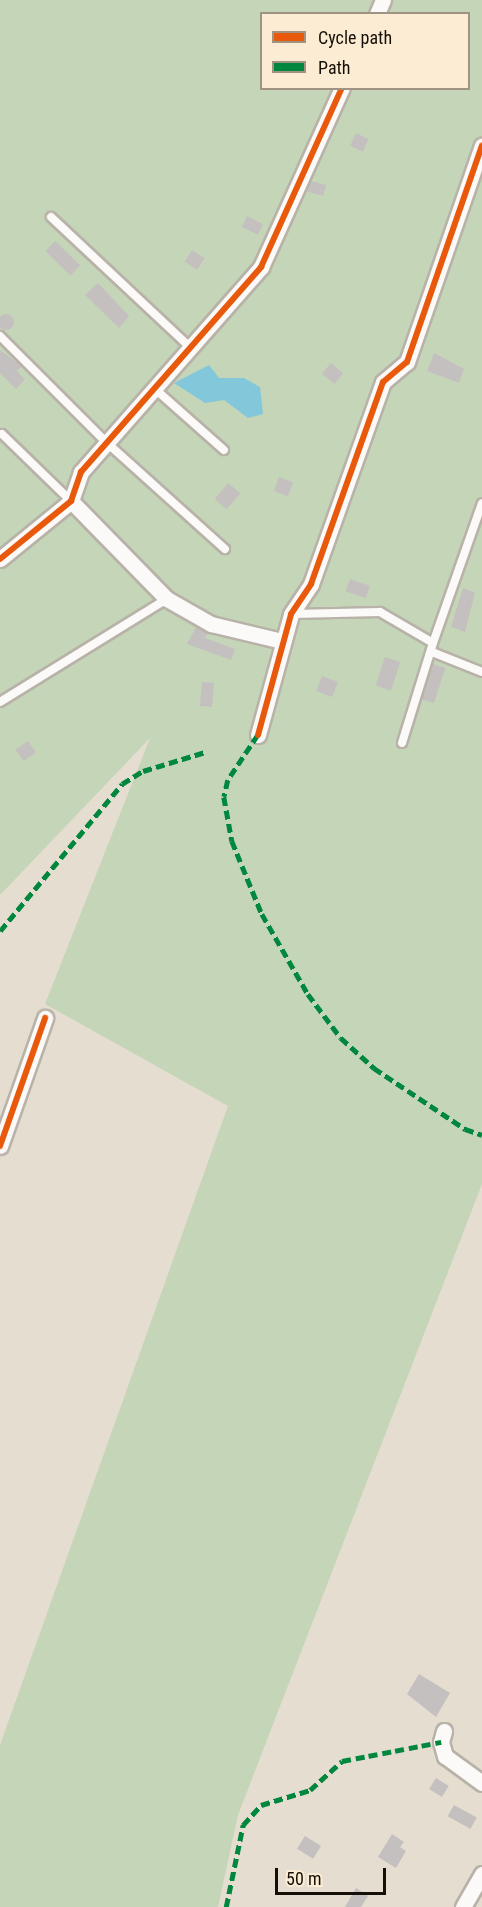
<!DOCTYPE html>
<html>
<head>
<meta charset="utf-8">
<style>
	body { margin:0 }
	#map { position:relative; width:482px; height:1907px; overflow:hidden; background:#e5ddd0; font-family:"Roboto Condensed",sans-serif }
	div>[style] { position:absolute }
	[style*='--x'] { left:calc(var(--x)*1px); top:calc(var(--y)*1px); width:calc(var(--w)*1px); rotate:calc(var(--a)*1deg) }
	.green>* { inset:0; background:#c4d5b8 }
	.water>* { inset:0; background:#83c8da }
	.building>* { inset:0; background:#c5c0c0; transform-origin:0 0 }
	.round { border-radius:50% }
	.roads { filter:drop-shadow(2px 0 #b8b2a8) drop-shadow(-2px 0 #b8b2a8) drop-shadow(0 2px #b8b2a8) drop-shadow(0 -2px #b8b2a8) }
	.service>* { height:8px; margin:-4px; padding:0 4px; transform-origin:4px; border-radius:4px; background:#fbfaf8 }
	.minor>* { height:15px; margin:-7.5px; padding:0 7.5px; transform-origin:7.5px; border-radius:7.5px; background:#fbfaf8 }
	.quiet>* { height:4.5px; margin-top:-2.25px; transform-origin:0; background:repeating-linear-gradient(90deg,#00873e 0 9px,transparent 0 13.5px) }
	.cycleway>* { height:6px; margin:-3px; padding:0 3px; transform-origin:3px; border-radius:3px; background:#e8590c }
	span { translate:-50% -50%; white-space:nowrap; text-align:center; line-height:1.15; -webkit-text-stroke:6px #fbecd3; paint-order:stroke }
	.legend { position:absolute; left:260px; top:12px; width:210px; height:78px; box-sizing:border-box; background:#fbecd3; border:2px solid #9f9481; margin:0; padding:8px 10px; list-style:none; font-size:18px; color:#140f07 }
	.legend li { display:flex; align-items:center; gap:12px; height:30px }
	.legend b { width:30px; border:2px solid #9f9481 }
	.scale { position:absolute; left:275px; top:1868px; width:111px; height:27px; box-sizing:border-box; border:3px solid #140f07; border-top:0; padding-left:8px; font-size:18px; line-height:21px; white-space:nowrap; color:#140f07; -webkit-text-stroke:4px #fbecd3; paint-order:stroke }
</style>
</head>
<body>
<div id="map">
	<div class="green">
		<i style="clip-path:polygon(evenodd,0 0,482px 0,482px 1184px,238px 1815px,218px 1907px,0 1907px,0 1745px,228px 1106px,45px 1004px,150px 738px,0 895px,0 0,262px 14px,468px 14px,468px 88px,262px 88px,262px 14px)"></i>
	</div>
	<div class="water">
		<i style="clip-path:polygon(209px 365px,219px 378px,244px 378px,260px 387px,263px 414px,248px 418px,224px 400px,205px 403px,174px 383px)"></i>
	</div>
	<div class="building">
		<i style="left:356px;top:133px;width:14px;height:14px;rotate:25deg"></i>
		<i style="clip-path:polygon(311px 181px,326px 185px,323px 196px,306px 191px)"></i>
		<i style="left:247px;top:216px;width:18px;height:12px;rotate:27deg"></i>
		<i style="left:55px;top:241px;width:35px;height:14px;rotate:44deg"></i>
		<i style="left:192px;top:250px;width:15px;height:14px;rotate:32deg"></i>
		<i style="clip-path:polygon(98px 283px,129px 316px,119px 328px,85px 295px)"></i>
		<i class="round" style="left:-2px;top:314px;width:16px;height:16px"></i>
		<i style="clip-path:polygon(0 350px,22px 366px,17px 371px,25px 379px,16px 389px,0 373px)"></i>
		<i style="clip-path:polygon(434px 353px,464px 369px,459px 383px,427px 371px)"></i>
		<i style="left:331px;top:363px;width:16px;height:14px;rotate:40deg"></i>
		<i style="left:279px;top:477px;width:15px;height:15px;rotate:20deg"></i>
		<i style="left:228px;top:483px;width:16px;height:21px;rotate:40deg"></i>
		<i style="left:350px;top:579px;width:21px;height:13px;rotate:19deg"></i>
		<i style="clip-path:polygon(463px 588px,475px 593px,465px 632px,451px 627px)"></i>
		<i style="clip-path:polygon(196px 627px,208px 633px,205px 638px,235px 649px,231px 660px,187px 644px)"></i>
		<i style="left:385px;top:657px;width:16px;height:30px;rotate:18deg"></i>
		<i style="left:433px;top:664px;width:13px;height:37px;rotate:18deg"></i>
		<i style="left:322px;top:676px;width:17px;height:16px;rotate:21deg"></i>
		<i style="left:202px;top:682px;width:12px;height:24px;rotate:5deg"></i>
		<i style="left:28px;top:741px;width:14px;height:15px;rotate:56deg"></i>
		<i style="clip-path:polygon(419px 1674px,450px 1693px,436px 1717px,407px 1694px)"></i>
		<i style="left:436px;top:1778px;width:15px;height:13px;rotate:32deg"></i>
		<i style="left:454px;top:1805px;width:26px;height:13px;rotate:29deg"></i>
		<i style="clip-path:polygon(392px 1834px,404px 1842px,400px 1847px,406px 1851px,396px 1868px,378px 1857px)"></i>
		<i style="left:305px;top:1836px;width:19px;height:15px;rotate:32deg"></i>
		<i style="clip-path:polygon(356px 1888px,368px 1896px,361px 1907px,345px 1907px)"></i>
	</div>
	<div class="roads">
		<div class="service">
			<i style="--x:51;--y:217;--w:190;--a:43.1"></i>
			<i style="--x:0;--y:336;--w:150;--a:45"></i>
			<i style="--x:106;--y:442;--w:160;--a:42"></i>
			<i style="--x:155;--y:389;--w:92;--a:41.5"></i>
			<i style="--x:2;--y:434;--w:96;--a:44.2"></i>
			<i style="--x:292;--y:614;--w:88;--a:-1.3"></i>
			<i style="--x:380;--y:612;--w:61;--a:30.3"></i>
			<i style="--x:433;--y:643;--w:148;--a:-70.7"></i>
			<i style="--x:432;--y:652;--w:54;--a:21.8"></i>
			<i style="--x:0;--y:702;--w:196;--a:-31.7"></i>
			<i style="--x:402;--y:743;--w:105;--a:-72.8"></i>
		</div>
		<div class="minor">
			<i style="--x:377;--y:14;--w:15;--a:-67"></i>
			<i style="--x:71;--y:501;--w:137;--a:45.6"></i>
			<i style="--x:167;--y:599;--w:51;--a:29.6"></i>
			<i style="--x:211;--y:624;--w:73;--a:13.5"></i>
			<i style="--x:0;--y:559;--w:92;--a:-39.2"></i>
			<i style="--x:71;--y:501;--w:31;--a:-71"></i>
			<i style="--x:81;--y:472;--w:273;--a:-48.7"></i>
			<i style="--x:261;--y:267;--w:196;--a:-65.7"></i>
			<i style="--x:258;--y:735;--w:125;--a:-74.7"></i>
			<i style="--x:291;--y:614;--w:36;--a:-56"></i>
			<i style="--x:311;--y:584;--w:214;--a:-70.4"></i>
			<i style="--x:383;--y:382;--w:31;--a:-40"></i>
			<i style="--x:407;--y:362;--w:229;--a:-70.9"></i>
			<i style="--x:0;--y:1146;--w:136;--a:-70.6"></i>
			<i style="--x:444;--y:1731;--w:11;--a:105"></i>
			<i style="--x:441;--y:1742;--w:15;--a:74"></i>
			<i style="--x:445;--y:1756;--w:46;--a:36.1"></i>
			<i style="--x:463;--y:1907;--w:38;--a:-60"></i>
		</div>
	</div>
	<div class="quiet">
		<i style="--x:258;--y:735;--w:54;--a:123.7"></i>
		<i style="--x:228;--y:780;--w:17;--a:103"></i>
		<i style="--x:224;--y:797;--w:45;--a:79.7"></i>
		<i style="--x:232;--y:841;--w:79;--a:67.7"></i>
		<i style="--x:262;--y:914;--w:92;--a:60.1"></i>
		<i style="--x:308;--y:994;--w:55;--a:53.1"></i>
		<i style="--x:341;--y:1038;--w:45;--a:42.3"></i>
		<i style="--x:374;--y:1068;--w:110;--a:33.8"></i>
		<i style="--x:465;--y:1129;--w:18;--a:19"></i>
		<i style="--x:0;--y:931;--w:191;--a:-50.3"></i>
		<i style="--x:122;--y:784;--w:25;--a:-32"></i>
		<i style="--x:143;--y:771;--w:65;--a:-17"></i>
		<i style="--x:226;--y:1907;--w:84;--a:-78.3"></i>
		<i style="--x:243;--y:1825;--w:27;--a:-48"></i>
		<i style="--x:261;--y:1805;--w:51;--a:-17"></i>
		<i style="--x:310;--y:1790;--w:43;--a:-42.2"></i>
		<i style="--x:342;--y:1761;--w:101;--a:-10.9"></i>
	</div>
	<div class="cycleway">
		<i style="--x:0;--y:559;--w:92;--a:-39.2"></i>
		<i style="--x:71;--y:501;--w:31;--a:-71"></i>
		<i style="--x:81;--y:472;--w:273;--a:-48.7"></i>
		<i style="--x:261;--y:267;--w:196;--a:-65.7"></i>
		<i style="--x:258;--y:735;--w:125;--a:-74.7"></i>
		<i style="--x:291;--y:614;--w:36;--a:-56"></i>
		<i style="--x:311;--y:584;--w:214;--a:-70.4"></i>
		<i style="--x:383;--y:382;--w:31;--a:-40"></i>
		<i style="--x:407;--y:362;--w:229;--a:-70.9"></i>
		<i style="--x:0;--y:1146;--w:136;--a:-70.6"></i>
	</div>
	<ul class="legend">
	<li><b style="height:8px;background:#e8590c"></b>Cycle path</li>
	<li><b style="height:8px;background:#00873e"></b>Path</li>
	</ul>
	<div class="scale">50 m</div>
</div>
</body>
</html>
